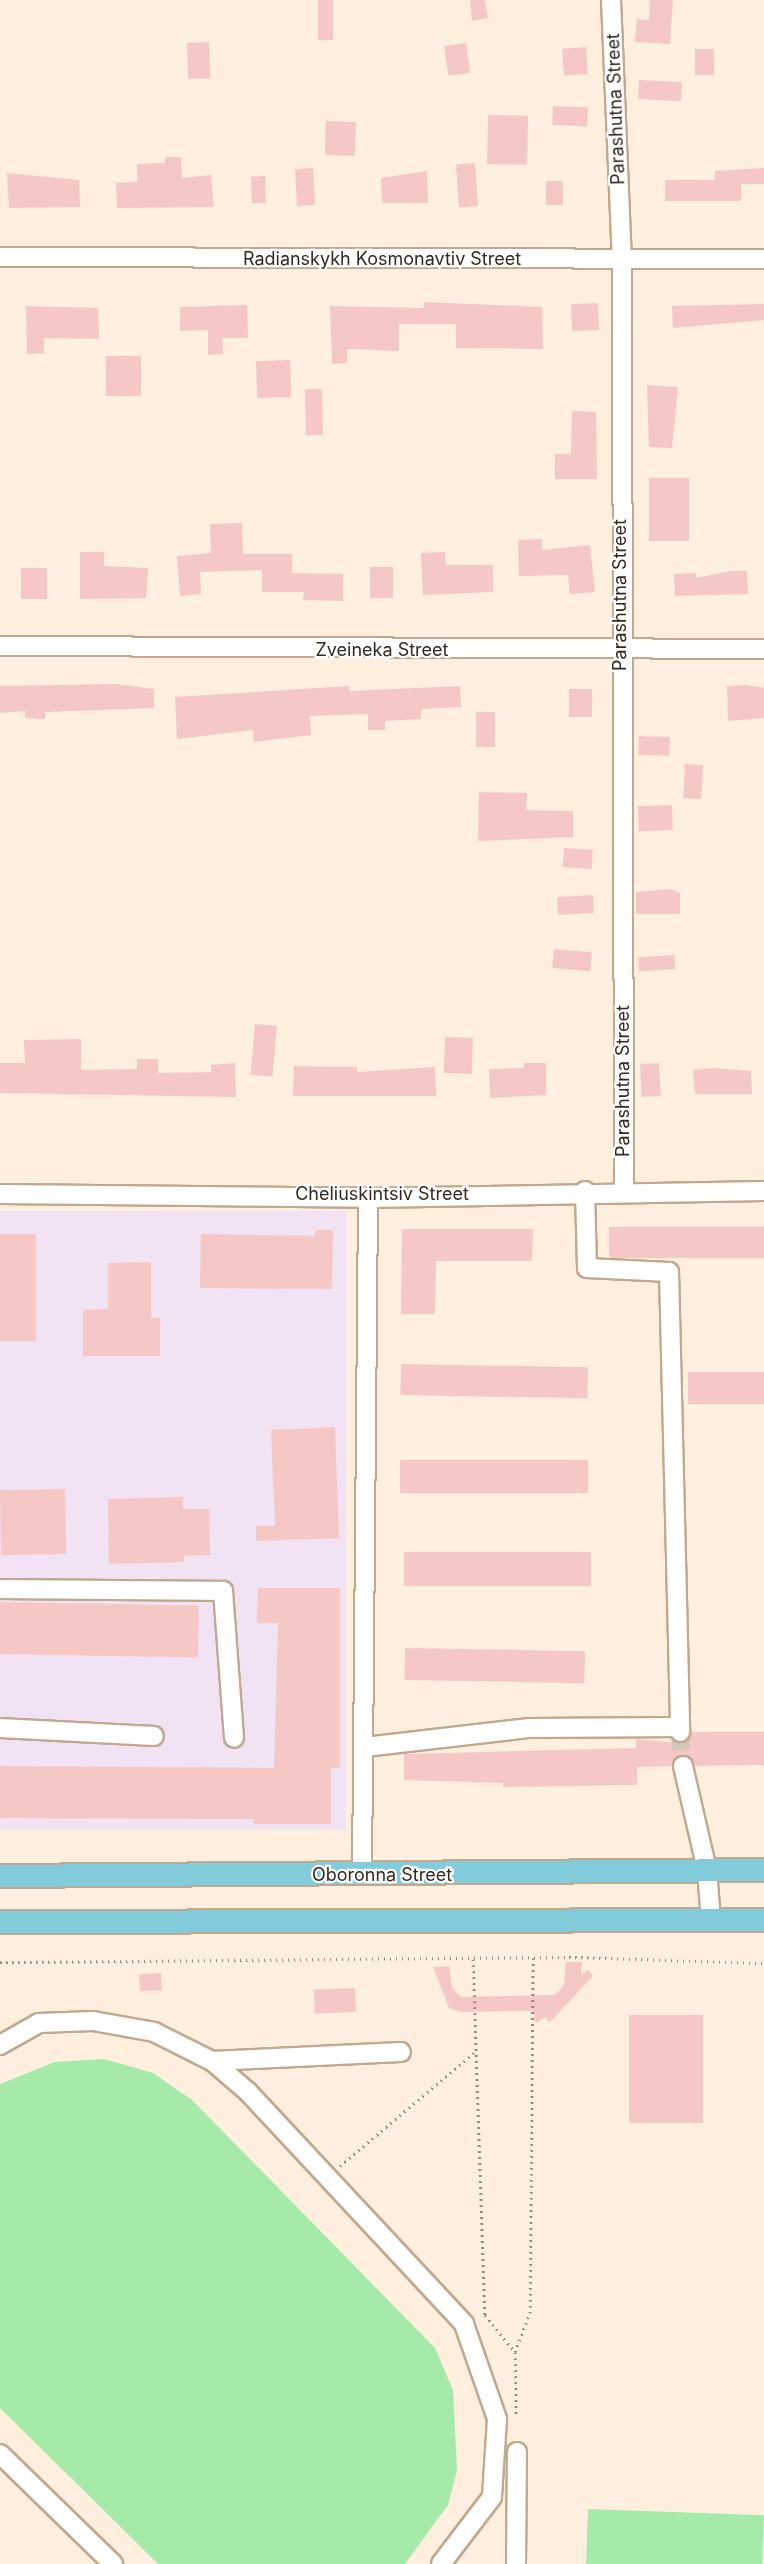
<!DOCTYPE html>
<html>
<head>
<meta charset="utf-8">
<style>
	body { margin:0 }
	#map { position:relative; width:764px; height:2564px; overflow:hidden; background:#feefde; font-family:Inter,sans-serif }
	div>[style] { position:absolute }
	[style*='--x'] { left:calc(var(--x)*1px); top:calc(var(--y)*1px); width:calc(var(--w)*1px); rotate:calc(var(--a)*1deg) }
	.commercial>* { inset:0; background:#f1e2f4; transform-origin:0 0 }
	.green>* { inset:0; background:#a6eaaa; transform-origin:0 0 }
	.building>* { inset:0; background:#f5c8c5; transform-origin:0 0 }
	.minor-tunnel>* { height:18px; margin-top:-9px; transform-origin:0; background:repeating-linear-gradient(90deg,#d5c7b8 0 18px,transparent 0 27px) }
	.path>* { height:3px; margin-top:-1.5px; transform-origin:0; background:repeating-linear-gradient(90deg,#968a7c 0 1.5px,transparent 0 6px) }
	.roads { filter:drop-shadow(2px 0 #c1a98f) drop-shadow(-2px 0 #c1a98f) drop-shadow(0 2px #c1a98f) drop-shadow(0 -2px #c1a98f) }
	.minor>* { height:18px; margin:-9px; padding:0 9px; transform-origin:9px; border-radius:9px; background:#fff }
	.major>* { height:22px; margin:-11px; padding:0 11px; transform-origin:11px; border-radius:11px; background:#82cbda }
	span { translate:-50% -50%; white-space:nowrap; text-align:center; line-height:1.15; -webkit-text-stroke:4.5px #fff; paint-order:stroke }
	.street-label { font-size:18px; color:#33291f }
</style>
</head>
<body>
<div id="map">
	<div class="commercial">
		<i style="left:346px;top:1211px;width:619px;height:346px;rotate:90deg"></i>
	</div>
	<div class="green">
		<i style="clip-path:polygon(104px 2059px,153px 2073px,192px 2100px,435px 2348px,453px 2390px,457px 2470px,448px 2505px,405px 2564px,158px 2564px,0 2408px,0 2084px,55px 2062px)"></i>
		<i style="left:588px;top:2509px;width:176px;height:55px;rotate:2deg"></i>
	</div>
	<div class="building">
		<i style="left:318px;top:0;width:15px;height:40px"></i>
		<i style="clip-path:polygon(470px 0,485px 0,488px 18px,472px 21px)"></i>
		<i style="clip-path:polygon(650px 0,673px 0,670px 44px,635px 42px,637px 19px,649px 20px)"></i>
		<i style="left:209px;top:42px;width:36px;height:22px;rotate:88deg"></i>
		<i style="left:466px;top:43px;width:30px;height:22px;rotate:82deg"></i>
		<i style="left:586px;top:47px;width:27px;height:24px;rotate:86deg"></i>
		<i style="left:695px;top:49px;width:19px;height:26px"></i>
		<i style="left:639px;top:80px;width:43px;height:19px;rotate:3deg"></i>
		<i style="left:553px;top:106px;width:35px;height:19px;rotate:2deg"></i>
		<i style="left:488px;top:115px;width:40px;height:49px;rotate:1deg"></i>
		<i style="left:326px;top:121px;width:30px;height:34px;rotate:2deg"></i>
		<i style="clip-path:polygon(165px 157px,181px 157px,182px 178px,211px 175px,214px 207px,117px 208px,116px 183px,137px 182px,137px 164px,165px 163px)"></i>
		<i style="left:475px;top:163px;width:43px;height:19px;rotate:86deg"></i>
		<i style="left:313px;top:168px;width:37px;height:18px;rotate:87deg"></i>
		<i style="clip-path:polygon(764px 168px,764px 184px,741px 184px,741px 201px,665px 201px,665px 180px,715px 180px,715px 171px)"></i>
		<i style="clip-path:polygon(427px 171px,428px 203px,382px 203px,381px 178px)"></i>
		<i style="clip-path:polygon(7px 173px,79px 180px,80px 207px,9px 208px)"></i>
		<i style="left:265px;top:176px;width:27px;height:14px;rotate:88deg"></i>
		<i style="left:546px;top:181px;width:17px;height:24px"></i>
		<i style="clip-path:polygon(424px 302px,542px 307px,543px 349px,456px 348px,456px 324px,399px 324px,399px 351px,347px 349px,347px 363px,332px 364px,330px 306px,424px 308px)"></i>
		<i style="left:598px;top:303px;width:27px;height:27px;rotate:88deg"></i>
		<i style="clip-path:polygon(764px 304px,764px 320px,673px 328px,672px 306px)"></i>
		<i style="clip-path:polygon(247px 305px,248px 338px,222px 338px,223px 354px,208px 355px,208px 330px,180px 331px,180px 307px)"></i>
		<i style="clip-path:polygon(26px 306px,98px 308px,99px 339px,44px 338px,44px 353px,27px 354px)"></i>
		<i style="left:141px;top:356px;width:40px;height:35px;rotate:90deg"></i>
		<i style="left:290px;top:360px;width:37px;height:34px;rotate:88deg"></i>
		<i style="clip-path:polygon(647px 385px,678px 387px,672px 448px,649px 447px)"></i>
		<i style="left:322px;top:389px;width:46px;height:17px;rotate:89deg"></i>
		<i style="clip-path:polygon(572px 411px,596px 412px,597px 479px,555px 479px,555px 454px,571px 454px)"></i>
		<i style="left:649px;top:478px;width:40px;height:63px"></i>
		<i style="clip-path:polygon(242px 523px,243px 554px,292px 554px,292px 573px,343px 574px,343px 601px,303px 600px,304px 592px,262px 592px,262px 570px,200px 572px,201px 594px,180px 596px,177px 556px,211px 553px,210px 524px)"></i>
		<i style="clip-path:polygon(542px 539px,542px 550px,590px 545px,595px 592px,570px 594px,568px 575px,519px 576px,518px 540px)"></i>
		<i style="clip-path:polygon(80px 552px,104px 552px,104px 566px,148px 568px,146px 598px,80px 599px)"></i>
		<i style="clip-path:polygon(445px 552px,446px 565px,493px 565px,493px 592px,423px 595px,421px 553px)"></i>
		<i style="left:370px;top:567px;width:23px;height:31px"></i>
		<i style="left:21px;top:568px;width:26px;height:31px"></i>
		<i style="clip-path:polygon(731px 571px,747px 571px,748px 594px,675px 596px,674px 574px,696px 573px,696px 578px)"></i>
		<i style="clip-path:polygon(116px 684px,154px 689px,154px 708px,45px 712px,45px 719px,25px 718px,25px 711px,0 713px,0 686px)"></i>
		<i style="clip-path:polygon(746px 685px,764px 688px,764px 718px,728px 721px,727px 686px)"></i>
		<i style="clip-path:polygon(349px 686px,349px 691px,460px 686px,461px 707px,421px 709px,421px 719px,385px 721px,385px 730px,368px 730px,368px 714px,310px 716px,311px 735px,254px 742px,253px 730px,177px 739px,175px 697px)"></i>
		<i style="left:569px;top:689px;width:23px;height:28px"></i>
		<i style="left:476px;top:712px;width:19px;height:35px"></i>
		<i style="left:639px;top:736px;width:31px;height:19px;rotate:2deg"></i>
		<i style="left:685px;top:764px;width:18px;height:34px;rotate:3deg"></i>
		<i style="clip-path:polygon(479px 792px,527px 793px,526px 810px,573px 811px,573px 837px,478px 841px)"></i>
		<i style="left:672px;top:805px;width:25px;height:34px;rotate:88deg"></i>
		<i style="left:564px;top:848px;width:29px;height:19px;rotate:4deg"></i>
		<i style="clip-path:polygon(671px 889px,680px 893px,680px 914px,636px 914px,636px 892px)"></i>
		<i style="left:593px;top:895px;width:18px;height:36px;rotate:87deg"></i>
		<i style="left:554px;top:949px;width:38px;height:19px;rotate:5deg"></i>
		<i style="left:674px;top:955px;width:14px;height:36px;rotate:86deg"></i>
		<i style="left:255px;top:1024px;width:22px;height:51px;rotate:5deg"></i>
		<i style="left:445px;top:1037px;width:28px;height:36px;rotate:2deg"></i>
		<i style="clip-path:polygon(81px 1039px,81px 1070px,137px 1069px,137px 1059px,158px 1059px,158px 1073px,211px 1072px,211px 1065px,235px 1063px,236px 1097px,0 1093px,0 1063px,25px 1063px,24px 1040px)"></i>
		<i style="clip-path:polygon(524px 1063px,546px 1063px,546px 1095px,490px 1098px,489px 1069px,524px 1068px)"></i>
		<i style="left:659px;top:1063px;width:33px;height:19px;rotate:87deg"></i>
		<i style="clip-path:polygon(294px 1066px,357px 1067px,357px 1072px,435px 1067px,436px 1096px,293px 1096px)"></i>
		<i style="clip-path:polygon(713px 1068px,751px 1071px,752px 1094px,695px 1094px,693px 1070px)"></i>
		<i style="left:609px;top:1227px;width:155px;height:31px"></i>
		<i style="clip-path:polygon(402px 1229px,533px 1229px,532px 1261px,436px 1261px,435px 1314px,401px 1314px)"></i>
		<i style="clip-path:polygon(315px 1230px,333px 1230px,332px 1289px,200px 1288px,201px 1234px,315px 1236px)"></i>
		<i style="left:0;top:1234px;width:36px;height:107px"></i>
		<i style="clip-path:polygon(151px 1262px,151px 1318px,160px 1318px,160px 1356px,83px 1356px,83px 1310px,108px 1309px,108px 1263px)"></i>
		<i style="left:401px;top:1364px;width:187px;height:31px;rotate:1deg"></i>
		<i style="left:764px;top:1372px;width:32px;height:76px;rotate:90deg"></i>
		<i style="clip-path:polygon(335px 1427px,339px 1538px,256px 1541px,256px 1526px,275px 1526px,271px 1430px)"></i>
		<i style="left:588px;top:1460px;width:33px;height:188px;rotate:90deg"></i>
		<i style="left:65px;top:1489px;width:65px;height:65px;rotate:89deg"></i>
		<i style="clip-path:polygon(183px 1497px,183px 1509px,209px 1509px,210px 1555px,184px 1556px,184px 1562px,109px 1564px,108px 1499px)"></i>
		<i style="left:404px;top:1552px;width:187px;height:34px"></i>
		<i style="clip-path:polygon(258px 1588px,340px 1588px,340px 1768px,331px 1768px,331px 1824px,254px 1824px,254px 1819px,0 1818px,0 1766px,274px 1768px,278px 1623px,257px 1623px)"></i>
		<i style="left:0;top:1602px;width:199px;height:52px;rotate:1deg"></i>
		<i style="left:405px;top:1648px;width:180px;height:32px;rotate:1deg"></i>
		<i style="clip-path:polygon(691px 1732px,764px 1732px,764px 1765px,695px 1766px,681px 1755px,672px 1766px,637px 1767px,637px 1785px,503px 1787px,503px 1783px,404px 1780px,404px 1754px,636px 1748px,636px 1739px,681px 1743px)"></i>
		<i style="clip-path:polygon(566px 1962px,582px 1962px,581px 1975px,588px 1970px,593px 1976px,549px 2023px,546px 2017px,536px 2023px,533px 2011px,461px 2012px,449px 2008px,433px 1967px,449px 1966px,452px 1988px,461px 1997px,555px 1995px,564px 1985px)"></i>
		<i style="left:161px;top:1973px;width:17px;height:22px;rotate:87deg"></i>
		<i style="left:355px;top:1988px;width:24px;height:41px;rotate:88deg"></i>
		<i style="left:629px;top:2015px;width:74px;height:108px"></i>
	</div>
	<div class="minor-tunnel">
		<i style="--x:680;--y:1732;--w:34;--a:85"></i>
	</div>
	<div class="path">
		<i style="--x:473;--y:1959;--w:356;--a:88.1"></i>
		<i style="--x:485;--y:2315;--w:48;--a:51"></i>
		<i style="--x:515;--y:2352;--w:65;--a:89.1"></i>
		<i style="--x:0;--y:1962;--w:569;--a:-0.5"></i>
		<i style="--x:569;--y:1957;--w:195;--a:1.8"></i>
		<i style="--x:340;--y:2166;--w:178;--a:-40.2"></i>
		<i style="--x:515;--y:2352;--w:42;--a:-69"></i>
		<i style="--x:530;--y:2313;--w:355;--a:-89.5"></i>
	</div>
	<div class="roads">
		<div class="minor">
			<i style="--x:611;--y:0;--w:260;--a:87.6"></i>
			<i style="--x:622;--y:260;--w:931;--a:89.88"></i>
			<i style="--x:0;--y:257;--w:764;--a:0.15"></i>
			<i style="--x:0;--y:646;--w:764;--a:0.22"></i>
			<i style="--x:585;--y:1191;--w:77;--a:88.5"></i>
			<i style="--x:587;--y:1268;--w:82;--a:2.8"></i>
			<i style="--x:669;--y:1272;--w:460;--a:88.6"></i>
			<i style="--x:0;--y:1194;--w:368;--a:0.6"></i>
			<i style="--x:368;--y:1198;--w:396;--a:-1"></i>
			<i style="--x:0;--y:1589;--w:223;--a:0.5"></i>
			<i style="--x:223;--y:1591;--w:147;--a:85.7"></i>
			<i style="--x:0;--y:1728;--w:154;--a:3"></i>
			<i style="--x:365;--y:1747;--w:166;--a:-6.6"></i>
			<i style="--x:530;--y:1728;--w:149;--a:-0.4"></i>
			<i style="--x:683;--y:1766;--w:107;--a:77"></i>
			<i style="--x:707;--y:1870;--w:51;--a:85.5"></i>
			<i style="--x:362;--y:1875;--w:677;--a:-89.49"></i>
			<i style="--x:0;--y:2045;--w:45;--a:-29.4"></i>
			<i style="--x:39;--y:2023;--w:54;--a:-2.1"></i>
			<i style="--x:93;--y:2021;--w:62;--a:10.2"></i>
			<i style="--x:154;--y:2032;--w:65;--a:26.6"></i>
			<i style="--x:212;--y:2061;--w:48;--a:40.7"></i>
			<i style="--x:248;--y:2092;--w:317;--a:47"></i>
			<i style="--x:464;--y:2324;--w:101;--a:70.8"></i>
			<i style="--x:497;--y:2419;--w:78;--a:93.7"></i>
			<i style="--x:492;--y:2497;--w:84;--a:127.3"></i>
			<i style="--x:212;--y:2061;--w:189;--a:-2.7"></i>
			<i style="--x:0;--y:2454;--w:158;--a:44.2"></i>
			<i style="--x:516;--y:2564;--w:112;--a:-89.5"></i>
		</div>
		<div class="major">
			<i style="--x:0;--y:1876;--w:764;--a:-0.45"></i>
			<i style="--x:0;--y:1922;--w:764;--a:-0.15"></i>
		</div>
	</div>
	<div class="street-label">
		<span style="left:616px;top:109px;rotate:-92deg">Parashutna Street</span>
		<span style="left:382px;top:259px">Radianskykh Kosmonavtiv Street</span>
		<span style="left:620px;top:595px;rotate:-90deg">Parashutna Street</span>
		<span style="left:382px;top:650px">Zveineka Street</span>
		<span style="left:623px;top:1081px;rotate:-90deg">Parashutna Street</span>
		<span style="left:382px;top:1194px">Cheliuskintsiv Street</span>
		<span style="left:382px;top:1875px">Oboronna Street</span>
	</div>
</div>
</body>
</html>
